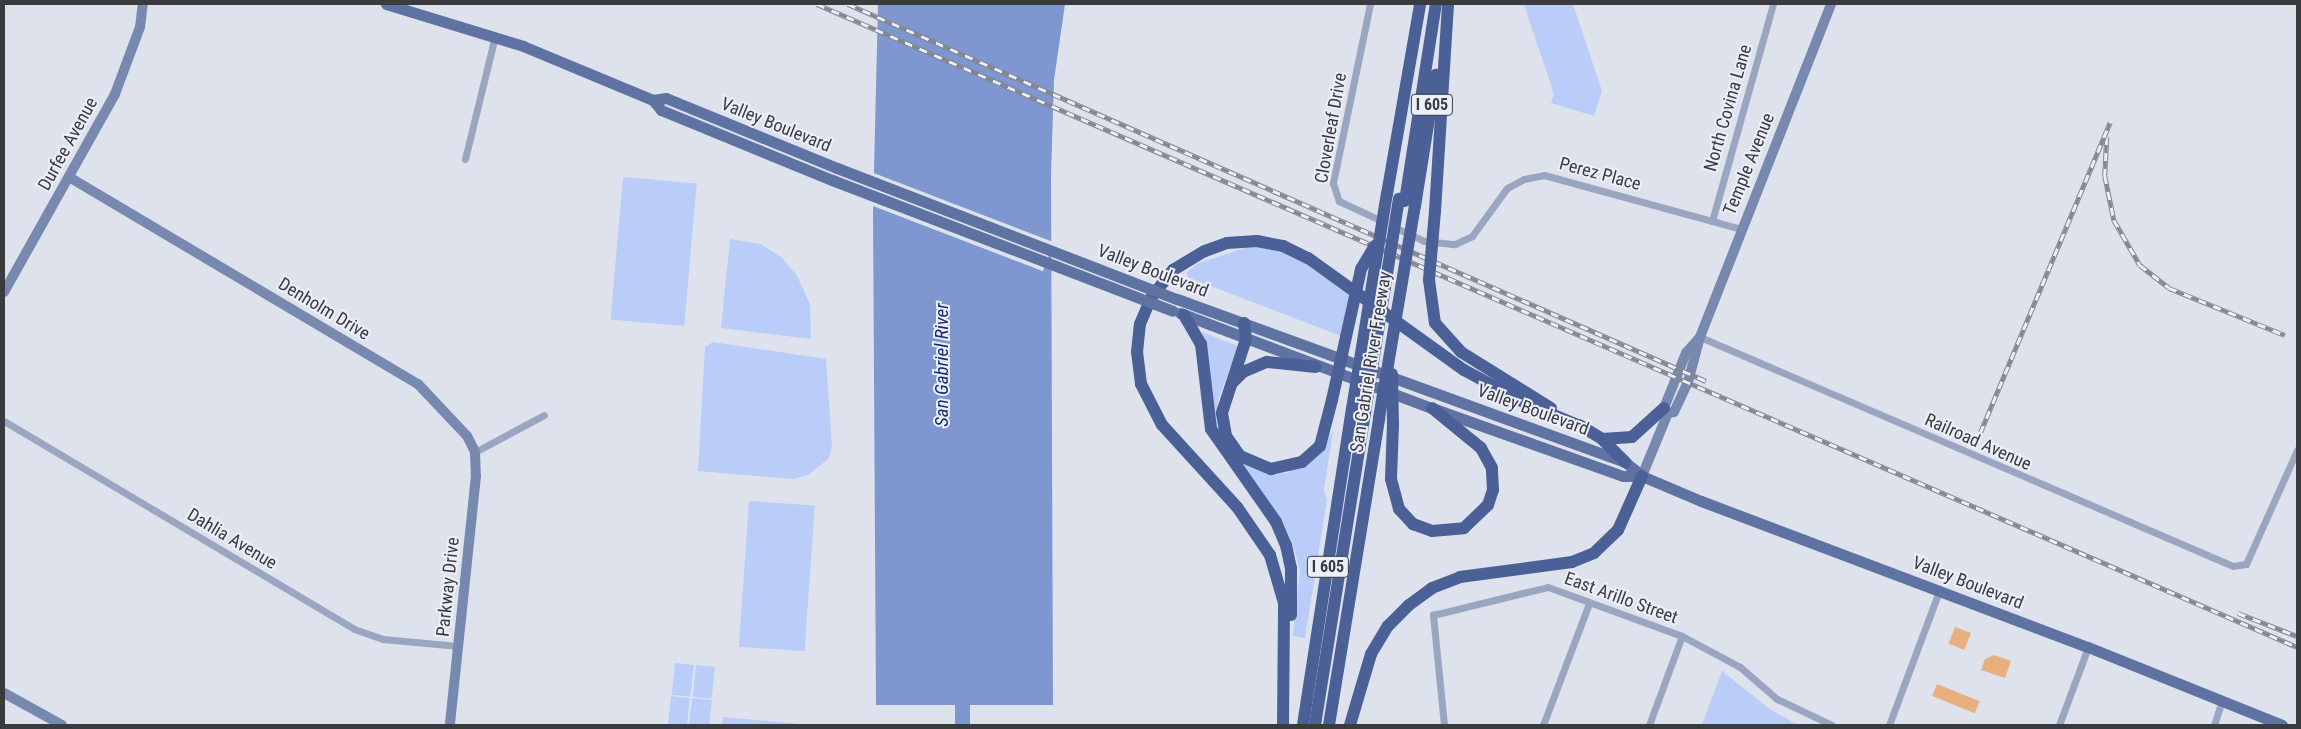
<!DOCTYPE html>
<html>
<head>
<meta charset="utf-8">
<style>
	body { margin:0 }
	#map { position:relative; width:2301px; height:729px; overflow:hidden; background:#dee2ed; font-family:"Roboto Condensed",sans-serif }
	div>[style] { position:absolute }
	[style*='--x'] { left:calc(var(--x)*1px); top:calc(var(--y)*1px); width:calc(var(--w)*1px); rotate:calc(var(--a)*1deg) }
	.green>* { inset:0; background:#b9cdf8; transform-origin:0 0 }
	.water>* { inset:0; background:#7e97d1 }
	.pier>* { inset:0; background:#dee2ed; transform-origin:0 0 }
	.river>* { height:15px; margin:-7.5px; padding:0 7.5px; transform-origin:7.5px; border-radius:7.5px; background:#7e97d1 }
	.building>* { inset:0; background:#e8b07f; transform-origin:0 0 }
	.street>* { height:7px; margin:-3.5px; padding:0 3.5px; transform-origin:3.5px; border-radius:3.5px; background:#9aa6c1 }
	.secondary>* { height:10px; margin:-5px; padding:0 5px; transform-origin:5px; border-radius:5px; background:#7889b0 }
	.primary>* { height:11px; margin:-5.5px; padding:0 5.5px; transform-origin:5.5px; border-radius:5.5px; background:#5f73a3 }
	.highway>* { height:12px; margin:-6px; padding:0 6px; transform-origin:6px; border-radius:6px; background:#4a6097 }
	.rail>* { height:4.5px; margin-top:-2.25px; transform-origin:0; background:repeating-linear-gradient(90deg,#ebeffa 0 8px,#84878f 0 16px); box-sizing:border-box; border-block:1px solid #84878f }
	.primary-bridge>* { height:11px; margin:-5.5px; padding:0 5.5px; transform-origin:5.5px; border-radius:5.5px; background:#5f73a3 }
	.highway-bridge>* { height:12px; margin:-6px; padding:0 6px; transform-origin:6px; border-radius:6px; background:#4a6097 }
	span { translate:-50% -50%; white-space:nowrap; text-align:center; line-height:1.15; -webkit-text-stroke:4px #ebeffa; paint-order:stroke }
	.shield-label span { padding:1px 4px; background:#ebeffa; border:1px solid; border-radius:4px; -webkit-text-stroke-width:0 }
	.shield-label { font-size:16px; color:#393b3f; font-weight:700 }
	.street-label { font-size:18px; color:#393b3f }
	.water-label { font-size:19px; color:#162b6f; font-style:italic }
	.frame { position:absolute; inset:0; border:5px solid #393b3f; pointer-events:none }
</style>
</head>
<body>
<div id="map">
	<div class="green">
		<i style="clip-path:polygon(1573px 4px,1602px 91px,1594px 116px,1551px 103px,1554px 94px,1524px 5px)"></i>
		<i style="left:623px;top:177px;width:74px;height:143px;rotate:5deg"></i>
		<i style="clip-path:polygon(730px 239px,761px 244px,782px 258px,797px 276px,810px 304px,811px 339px,721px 328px)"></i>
		<i style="clip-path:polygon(1251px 246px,1290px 253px,1352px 296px,1341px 336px,1187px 277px,1187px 272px,1199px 263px)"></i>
		<i style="clip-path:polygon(1202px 332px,1238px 346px,1218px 400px,1223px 439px,1274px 474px,1287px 473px,1319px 455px,1333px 431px,1324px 490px,1327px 500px,1305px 638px,1293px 636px,1300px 570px,1292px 543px,1280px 519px,1215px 427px)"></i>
		<i style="clip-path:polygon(713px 342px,826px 359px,832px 447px,828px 459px,808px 475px,794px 479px,698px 471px,705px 347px)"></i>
		<i style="left:749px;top:501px;width:66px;height:146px;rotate:4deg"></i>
		<i style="left:675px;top:663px;width:19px;height:32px;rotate:6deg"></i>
		<i style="left:696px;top:665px;width:19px;height:32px;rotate:6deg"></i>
		<i style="clip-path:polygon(1722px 671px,1771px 710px,1798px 725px,1702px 725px)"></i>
		<i style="left:671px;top:696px;width:19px;height:29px;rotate:6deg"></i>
		<i style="left:692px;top:698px;width:20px;height:27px;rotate:6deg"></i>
		<i style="clip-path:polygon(723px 717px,800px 724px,800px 725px,722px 725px)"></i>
	</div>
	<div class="water">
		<i style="clip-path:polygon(878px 4px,1065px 4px,1054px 80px,1051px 175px,1053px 705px,876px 705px,873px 212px)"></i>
	</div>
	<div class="pier">
		<i style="left:871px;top:172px;width:196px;height:31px;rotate:21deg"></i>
	</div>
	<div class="river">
		<i style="--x:962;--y:685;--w:40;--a:90"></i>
	</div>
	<div class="building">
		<i style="left:1955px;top:627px;width:17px;height:18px;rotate:21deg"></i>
		<i style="clip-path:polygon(1994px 655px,2011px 661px,2005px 678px,1981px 670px,1985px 659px)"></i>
		<i style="left:1937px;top:684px;width:46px;height:13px;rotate:22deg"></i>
	</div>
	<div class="street">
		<i style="--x:1370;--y:4;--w:183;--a:101.7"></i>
		<i style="--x:1333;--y:183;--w:19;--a:72"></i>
		<i style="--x:1339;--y:201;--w:50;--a:25"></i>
		<i style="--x:465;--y:159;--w:127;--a:-76.3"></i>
		<i style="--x:1712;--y:221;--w:225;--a:-74.3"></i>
		<i style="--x:1394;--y:227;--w:33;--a:25"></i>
		<i style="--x:1424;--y:241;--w:31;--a:6"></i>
		<i style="--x:1455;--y:244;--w:19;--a:-25"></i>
		<i style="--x:1472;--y:236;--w:59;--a:-53.9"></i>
		<i style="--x:1507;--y:188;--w:19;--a:-28"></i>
		<i style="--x:1524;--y:179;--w:20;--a:-11"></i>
		<i style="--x:1544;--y:175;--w:204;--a:15.3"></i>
		<i style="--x:1700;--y:337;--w:580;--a:23.25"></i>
		<i style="--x:2233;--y:566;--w:13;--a:-9"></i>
		<i style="--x:2246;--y:564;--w:125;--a:-65.9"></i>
		<i style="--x:4;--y:421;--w:407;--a:30.7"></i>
		<i style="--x:354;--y:629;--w:31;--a:19"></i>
		<i style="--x:383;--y:639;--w:75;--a:5.3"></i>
		<i style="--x:475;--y:452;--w:78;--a:-28.2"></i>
		<i style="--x:1444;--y:725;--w:111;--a:-95.7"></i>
		<i style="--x:1433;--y:615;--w:118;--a:-13.7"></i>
		<i style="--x:1548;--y:587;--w:143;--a:20.1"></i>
		<i style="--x:1682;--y:636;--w:66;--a:28.1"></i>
		<i style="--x:1740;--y:667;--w:49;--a:40.9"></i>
		<i style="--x:1777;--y:699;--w:61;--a:25.3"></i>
		<i style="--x:1543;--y:725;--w:130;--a:-69.3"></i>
		<i style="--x:1649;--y:725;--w:95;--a:-69.7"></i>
		<i style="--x:1889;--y:725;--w:143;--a:-69.5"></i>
		<i style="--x:2059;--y:725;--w:83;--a:-69.6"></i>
		<i style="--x:2214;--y:725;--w:23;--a:-72"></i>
	</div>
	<div class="secondary">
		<i style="--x:69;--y:177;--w:406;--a:30.7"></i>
		<i style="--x:418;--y:384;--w:71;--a:46.7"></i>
		<i style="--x:467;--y:436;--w:18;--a:63"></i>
		<i style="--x:475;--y:452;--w:24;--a:88"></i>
		<i style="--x:476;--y:476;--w:250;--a:96"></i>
		<i style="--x:4;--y:292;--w:227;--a:-60.7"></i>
		<i style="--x:115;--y:94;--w:72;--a:-69.5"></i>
		<i style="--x:140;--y:27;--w:23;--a:-83"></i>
		<i style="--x:1668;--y:413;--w:6;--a:-129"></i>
		<i style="--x:1664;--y:408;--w:59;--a:-68.2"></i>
		<i style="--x:1686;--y:353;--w:20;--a:-49"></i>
		<i style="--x:1642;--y:476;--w:68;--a:-67.6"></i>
		<i style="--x:1668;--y:413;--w:6;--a:-9"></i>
		<i style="--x:1674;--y:412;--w:33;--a:-65"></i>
		<i style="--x:1688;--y:382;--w:47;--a:-75.1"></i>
		<i style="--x:1700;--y:337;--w:358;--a:-68.5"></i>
		<i style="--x:4;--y:693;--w:66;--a:28.9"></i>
	</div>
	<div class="primary">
		<i style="--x:386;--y:4;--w:143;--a:17"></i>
		<i style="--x:523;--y:46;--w:141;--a:22.6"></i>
		<i style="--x:653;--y:100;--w:13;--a:51"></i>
		<i style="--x:661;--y:110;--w:185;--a:22.3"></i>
		<i style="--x:653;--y:100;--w:13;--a:-9"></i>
		<i style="--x:666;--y:98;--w:185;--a:22.3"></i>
		<i style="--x:1177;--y:299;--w:477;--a:20"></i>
		<i style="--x:1625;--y:462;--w:22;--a:39"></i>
		<i style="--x:1642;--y:476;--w:64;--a:23"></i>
		<i style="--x:1701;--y:501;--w:414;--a:20.7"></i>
		<i style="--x:2088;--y:647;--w:209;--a:21.9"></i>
		<i style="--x:1180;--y:313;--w:269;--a:20.7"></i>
		<i style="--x:1432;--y:408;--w:203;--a:19.6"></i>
		<i style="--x:1623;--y:476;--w:19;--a:0"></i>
	</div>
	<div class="highway">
		<i style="--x:1387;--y:194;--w:193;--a:-80.1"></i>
		<i style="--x:1405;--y:201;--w:199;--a:-81.1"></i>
		<i style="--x:1415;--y:206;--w:133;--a:-80.9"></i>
		<i style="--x:1435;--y:211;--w:207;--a:-86.4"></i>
		<i style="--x:1184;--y:315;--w:34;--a:60"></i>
		<i style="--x:1201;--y:344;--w:86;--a:83.3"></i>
		<i style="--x:1211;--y:429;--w:113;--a:55"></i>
		<i style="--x:1276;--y:522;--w:25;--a:67"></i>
		<i style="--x:1286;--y:545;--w:24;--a:78"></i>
		<i style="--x:1291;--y:568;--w:47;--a:90"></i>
		<i style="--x:1244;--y:323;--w:16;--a:83"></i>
		<i style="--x:1246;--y:339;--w:78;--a:108"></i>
		<i style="--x:1222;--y:413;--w:23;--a:80"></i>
		<i style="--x:1226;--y:436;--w:24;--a:55"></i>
		<i style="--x:1240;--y:456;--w:34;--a:23"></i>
		<i style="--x:1271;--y:469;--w:32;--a:-13"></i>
		<i style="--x:1302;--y:462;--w:24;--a:-42"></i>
		<i style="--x:1320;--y:446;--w:48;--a:-75.4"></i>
		<i style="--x:1435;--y:323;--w:39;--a:48"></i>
		<i style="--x:1461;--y:352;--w:106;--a:31.9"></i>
		<i style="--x:1232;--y:383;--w:16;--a:-45"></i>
		<i style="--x:1243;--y:372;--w:26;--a:-23"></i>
		<i style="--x:1267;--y:362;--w:49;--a:5.8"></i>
		<i style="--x:1393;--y:424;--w:55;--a:92.1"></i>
		<i style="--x:1391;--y:479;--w:31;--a:75"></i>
		<i style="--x:1399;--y:509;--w:21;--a:47"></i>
		<i style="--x:1413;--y:524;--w:20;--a:20"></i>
		<i style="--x:1432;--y:531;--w:32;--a:-5"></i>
		<i style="--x:1464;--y:528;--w:33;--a:-44"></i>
		<i style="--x:1488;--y:505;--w:16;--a:-72"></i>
		<i style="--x:1493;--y:490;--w:22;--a:-93"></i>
		<i style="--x:1492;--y:468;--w:23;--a:-119"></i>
		<i style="--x:1481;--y:448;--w:63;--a:-140.8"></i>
		<i style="--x:1579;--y:425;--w:27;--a:31"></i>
		<i style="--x:1602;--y:439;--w:33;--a:45"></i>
		<i style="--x:1602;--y:439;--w:30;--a:-4"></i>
		<i style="--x:1632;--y:437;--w:43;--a:-42.2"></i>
		<i style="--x:1283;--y:725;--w:122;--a:-89.5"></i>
		<i style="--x:1284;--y:603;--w:50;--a:-106.3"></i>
		<i style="--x:1270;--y:555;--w:58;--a:-124.5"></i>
		<i style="--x:1237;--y:507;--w:111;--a:-132.4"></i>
		<i style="--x:1162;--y:425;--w:46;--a:-117.1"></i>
		<i style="--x:1141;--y:384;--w:32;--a:-97"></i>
		<i style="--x:1137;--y:352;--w:28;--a:-84"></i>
		<i style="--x:1140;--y:324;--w:28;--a:-67"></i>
		<i style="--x:1151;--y:298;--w:36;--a:-52"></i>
		<i style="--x:1173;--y:270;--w:37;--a:-31"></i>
		<i style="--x:1205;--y:251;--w:23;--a:-20"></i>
		<i style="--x:1227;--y:243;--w:30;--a:-4"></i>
		<i style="--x:1257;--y:241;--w:26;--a:11"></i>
		<i style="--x:1283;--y:246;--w:28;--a:26"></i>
		<i style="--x:1308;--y:258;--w:192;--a:35.7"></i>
		<i style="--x:1464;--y:370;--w:69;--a:28.4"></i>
		<i style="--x:1525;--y:403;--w:65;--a:22.6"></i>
		<i style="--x:1303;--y:725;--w:320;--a:-81.2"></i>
		<i style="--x:1315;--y:725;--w:316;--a:-80.9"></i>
		<i style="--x:1329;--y:725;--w:311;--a:-80.7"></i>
		<i style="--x:1350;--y:725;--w:74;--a:-73.5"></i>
		<i style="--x:1371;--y:654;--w:33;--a:-59"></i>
		<i style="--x:1388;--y:626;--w:30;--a:-45"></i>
		<i style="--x:1409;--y:605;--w:29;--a:-36"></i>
		<i style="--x:1432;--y:588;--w:30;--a:-21"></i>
		<i style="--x:1460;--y:577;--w:113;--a:-7.6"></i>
		<i style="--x:1572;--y:562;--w:24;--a:-22"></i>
		<i style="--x:1594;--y:553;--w:33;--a:-44"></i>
		<i style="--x:1618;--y:530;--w:59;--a:-66"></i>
	</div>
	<div class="rail">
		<i style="--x:817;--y:4;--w:1614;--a:23.48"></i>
		<i style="--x:848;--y:4;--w:937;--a:23.72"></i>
		<i style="--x:2107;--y:137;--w:39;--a:93"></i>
		<i style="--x:2105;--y:176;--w:45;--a:78.4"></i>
		<i style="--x:2114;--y:220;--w:52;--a:60"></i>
		<i style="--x:2140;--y:265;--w:37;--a:38"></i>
		<i style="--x:2169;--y:288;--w:125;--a:22.1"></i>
		<i style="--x:1980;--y:433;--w:337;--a:-67.3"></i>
		<i style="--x:2238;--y:613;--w:63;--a:21.3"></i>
	</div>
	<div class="primary-bridge">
		<i style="--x:837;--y:168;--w:364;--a:21.1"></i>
		<i style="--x:832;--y:180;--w:365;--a:21"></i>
	</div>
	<div class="highway-bridge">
		<i style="--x:1435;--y:211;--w:69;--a:95"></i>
		<i style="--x:1429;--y:280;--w:43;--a:82.1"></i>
		<i style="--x:1392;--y:374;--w:50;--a:88.9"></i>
		<i style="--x:1332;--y:400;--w:134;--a:-77.5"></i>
		<i style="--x:1361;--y:269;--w:27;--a:-59"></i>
		<i style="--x:1352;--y:409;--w:218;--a:-80.8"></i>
		<i style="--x:1365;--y:413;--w:217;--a:-81"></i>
		<i style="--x:1379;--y:418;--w:215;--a:-80.4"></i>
	</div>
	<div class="shield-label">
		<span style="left:1432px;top:105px">I 605</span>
		<span style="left:1328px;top:567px">I 605</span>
	</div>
	<div class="street-label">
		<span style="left:1728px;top:108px;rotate:-74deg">North Covina Lane</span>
		<span style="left:776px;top:125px;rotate:22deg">Valley Boulevard</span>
		<span style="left:1331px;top:128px;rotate:-80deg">Cloverleaf Drive</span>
		<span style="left:68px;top:144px;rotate:-61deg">Durfee Avenue</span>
		<span style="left:1749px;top:164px;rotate:-68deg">Temple Avenue</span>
		<span style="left:1600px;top:174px;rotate:15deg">Perez Place</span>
		<span style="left:1153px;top:271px;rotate:21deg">Valley Boulevard</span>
		<span style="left:324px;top:309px;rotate:31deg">Denholm Drive</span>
		<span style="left:1371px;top:362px;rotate:-81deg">San Gabriel River Freeway</span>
		<span style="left:1533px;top:410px;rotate:20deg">Valley Boulevard</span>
		<span style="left:1978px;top:442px;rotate:24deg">Railroad Avenue</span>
		<span style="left:232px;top:539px;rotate:31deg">Dahlia Avenue</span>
		<span style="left:1968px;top:583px;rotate:21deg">Valley Boulevard</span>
		<span style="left:448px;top:587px;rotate:-84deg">Parkway Drive</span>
		<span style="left:1621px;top:598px;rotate:20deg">East Arillo Street</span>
	</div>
	<div class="water-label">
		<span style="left:942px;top:365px;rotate:-90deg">San Gabriel River</span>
	</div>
	<div class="frame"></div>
</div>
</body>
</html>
